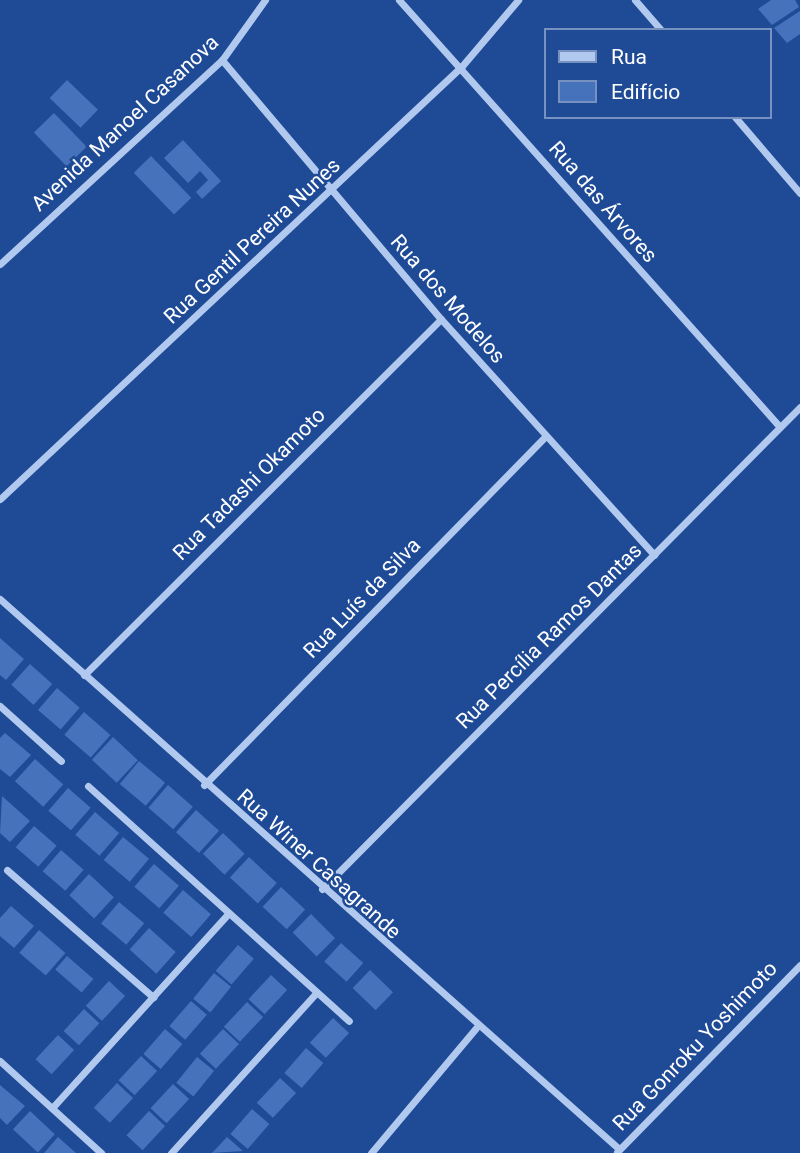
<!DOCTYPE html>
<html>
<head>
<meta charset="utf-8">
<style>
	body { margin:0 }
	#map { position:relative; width:800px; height:1153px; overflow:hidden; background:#1e4a96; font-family:Roboto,sans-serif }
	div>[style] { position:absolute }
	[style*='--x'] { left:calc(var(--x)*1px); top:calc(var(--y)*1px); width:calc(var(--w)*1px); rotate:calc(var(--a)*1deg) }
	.building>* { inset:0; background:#4672bc; transform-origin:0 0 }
	.minor>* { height:7px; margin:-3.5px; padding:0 3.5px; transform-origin:3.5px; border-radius:3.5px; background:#b2c9ef }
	span { translate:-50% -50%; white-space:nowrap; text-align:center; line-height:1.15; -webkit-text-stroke:5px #1e4a96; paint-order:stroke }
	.street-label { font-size:21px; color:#fff }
	.legend { position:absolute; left:544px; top:28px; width:228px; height:91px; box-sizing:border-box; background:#1e4a96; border:2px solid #7892c0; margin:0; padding:9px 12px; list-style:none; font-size:21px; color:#fff }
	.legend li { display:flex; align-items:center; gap:14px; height:35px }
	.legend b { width:35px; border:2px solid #7892c0 }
</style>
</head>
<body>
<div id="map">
	<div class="building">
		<i style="clip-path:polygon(771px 0,795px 0,799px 7px,772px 25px,758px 9px)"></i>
		<i style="clip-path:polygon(800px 11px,800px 34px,787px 43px,774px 28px)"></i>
		<i style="left:67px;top:80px;width:43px;height:25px;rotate:44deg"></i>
		<i style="left:54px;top:113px;width:47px;height:28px;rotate:46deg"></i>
		<i style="clip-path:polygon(183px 140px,221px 181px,202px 199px,196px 192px,208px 180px,200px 171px,188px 183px,164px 158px)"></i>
		<i style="left:151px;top:156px;width:58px;height:24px;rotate:46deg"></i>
		<i style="clip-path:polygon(0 638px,24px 659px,6px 680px,0 675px)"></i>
		<i style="left:30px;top:664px;width:30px;height:28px;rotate:42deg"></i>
		<i style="left:57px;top:688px;width:30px;height:29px;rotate:41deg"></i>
		<i style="left:84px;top:712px;width:35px;height:30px;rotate:41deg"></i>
		<i style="clip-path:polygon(5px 733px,31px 755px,10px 777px,0 769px,0 738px)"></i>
		<i style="left:113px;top:737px;width:34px;height:31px;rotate:43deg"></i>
		<i style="left:35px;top:759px;width:38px;height:30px;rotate:42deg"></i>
		<i style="left:139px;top:761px;width:34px;height:30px;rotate:40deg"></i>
		<i style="left:168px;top:785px;width:33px;height:30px;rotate:41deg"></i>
		<i style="left:68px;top:788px;width:30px;height:30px;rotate:41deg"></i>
		<i style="clip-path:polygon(2px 796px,30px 821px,10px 842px,0 833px)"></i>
		<i style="left:196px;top:810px;width:31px;height:30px;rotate:42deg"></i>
		<i style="left:95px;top:812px;width:32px;height:30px;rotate:41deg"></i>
		<i style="left:34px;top:826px;width:30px;height:28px;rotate:41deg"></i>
		<i style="left:223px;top:833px;width:30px;height:29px;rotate:44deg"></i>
		<i style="left:123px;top:837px;width:34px;height:30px;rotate:40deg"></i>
		<i style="left:61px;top:850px;width:30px;height:28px;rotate:41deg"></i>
		<i style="left:249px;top:857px;width:38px;height:28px;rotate:43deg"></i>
		<i style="left:154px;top:864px;width:33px;height:30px;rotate:41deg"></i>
		<i style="left:89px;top:874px;width:34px;height:29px;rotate:43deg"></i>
		<i style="left:281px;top:887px;width:33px;height:27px;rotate:43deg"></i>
		<i style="left:183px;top:890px;width:37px;height:30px;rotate:41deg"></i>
		<i style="left:119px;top:902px;width:33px;height:28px;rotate:40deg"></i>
		<i style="clip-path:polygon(11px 906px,34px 926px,14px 948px,0 936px,0 918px)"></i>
		<i style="left:311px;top:914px;width:34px;height:26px;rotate:45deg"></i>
		<i style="left:149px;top:928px;width:36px;height:29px;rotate:42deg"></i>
		<i style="left:39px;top:930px;width:35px;height:30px;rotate:41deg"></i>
		<i style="left:341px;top:943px;width:30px;height:25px;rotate:42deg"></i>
		<i style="left:238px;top:945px;width:21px;height:34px;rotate:41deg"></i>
		<i style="left:67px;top:956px;width:35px;height:18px;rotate:41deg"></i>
		<i style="left:370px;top:970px;width:32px;height:25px;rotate:44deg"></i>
		<i style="left:214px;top:973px;width:22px;height:33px;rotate:39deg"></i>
		<i style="left:271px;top:975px;width:22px;height:33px;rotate:43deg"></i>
		<i style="left:109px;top:981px;width:22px;height:34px;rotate:43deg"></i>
		<i style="left:191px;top:1001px;width:21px;height:33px;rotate:41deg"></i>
		<i style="left:247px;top:1002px;width:22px;height:34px;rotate:43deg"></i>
		<i style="left:84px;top:1009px;width:21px;height:30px;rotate:43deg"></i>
		<i style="left:333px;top:1018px;width:22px;height:34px;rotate:43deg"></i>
		<i style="left:165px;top:1029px;width:23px;height:33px;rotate:41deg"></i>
		<i style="left:223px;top:1029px;width:22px;height:34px;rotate:43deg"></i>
		<i style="left:58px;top:1035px;width:22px;height:33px;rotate:43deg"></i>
		<i style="left:306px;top:1048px;width:23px;height:33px;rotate:41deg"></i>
		<i style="left:141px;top:1056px;width:22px;height:33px;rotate:43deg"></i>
		<i style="left:197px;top:1057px;width:22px;height:33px;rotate:39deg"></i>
		<i style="left:280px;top:1078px;width:22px;height:34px;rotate:43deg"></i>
		<i style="left:117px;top:1083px;width:22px;height:34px;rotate:43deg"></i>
		<i style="left:173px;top:1084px;width:22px;height:33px;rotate:43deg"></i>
		<i style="clip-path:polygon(0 1085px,25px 1106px,7px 1125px,0 1118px)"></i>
		<i style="left:252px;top:1109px;width:23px;height:33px;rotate:41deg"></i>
		<i style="left:30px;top:1111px;width:34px;height:25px;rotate:43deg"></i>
		<i style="left:149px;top:1111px;width:22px;height:33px;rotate:43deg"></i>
		<i style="clip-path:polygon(58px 1137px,76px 1153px,44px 1153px)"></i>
		<i style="clip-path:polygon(227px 1137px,243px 1151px,212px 1153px)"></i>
	</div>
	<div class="minor">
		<i style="--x:399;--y:0;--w:572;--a:48.26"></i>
		<i style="--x:635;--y:0;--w:40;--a:49"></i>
		<i style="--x:222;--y:60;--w:339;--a:49.8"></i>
		<i style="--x:441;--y:319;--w:318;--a:47.9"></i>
		<i style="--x:735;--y:117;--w:100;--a:49.5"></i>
		<i style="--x:0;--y:264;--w:301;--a:-42.6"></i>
		<i style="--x:222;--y:60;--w:74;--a:-54.4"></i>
		<i style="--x:0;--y:499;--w:633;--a:-43.14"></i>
		<i style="--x:462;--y:66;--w:87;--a:-49.7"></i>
		<i style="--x:0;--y:599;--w:828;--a:41.62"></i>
		<i style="--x:84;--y:675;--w:504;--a:-44.92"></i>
		<i style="--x:0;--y:706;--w:82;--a:42"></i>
		<i style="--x:204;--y:785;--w:487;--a:-45.6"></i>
		<i style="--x:88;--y:786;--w:351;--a:42"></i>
		<i style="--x:7;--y:870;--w:194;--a:41"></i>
		<i style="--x:322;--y:889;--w:679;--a:-45.24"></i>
		<i style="--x:0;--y:1061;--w:137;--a:42.3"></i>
		<i style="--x:52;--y:1108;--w:263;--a:-47.8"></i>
		<i style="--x:617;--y:1152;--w:262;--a:-45.6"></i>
		<i style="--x:171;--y:1153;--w:217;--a:-47.8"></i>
		<i style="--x:371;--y:1153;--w:163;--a:-50"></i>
	</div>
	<div class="street-label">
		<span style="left:125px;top:123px;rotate:-43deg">Avenida Manoel Casanova</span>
		<span style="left:603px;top:202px;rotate:49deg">Rua das Árvores</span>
		<span style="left:252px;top:241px;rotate:-43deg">Rua Gentil Pereira Nunes</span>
		<span style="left:448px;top:299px;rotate:49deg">Rua dos Modelos</span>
		<span style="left:249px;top:484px;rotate:-45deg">Rua Tadashi Okamoto</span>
		<span style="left:362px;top:598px;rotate:-46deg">Rua Luís da Silva</span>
		<span style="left:549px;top:636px;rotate:-45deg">Rua Percília Ramos Dantas</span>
		<span style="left:319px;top:864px;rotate:42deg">Rua Winer Casagrande</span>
		<span style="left:695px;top:1046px;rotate:-46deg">Rua Gonroku Yoshimoto</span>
	</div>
	<ul class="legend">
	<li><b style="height:9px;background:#b2c9ef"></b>Rua</li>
	<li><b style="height:19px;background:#4672bc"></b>Edifício</li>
	</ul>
</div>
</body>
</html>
